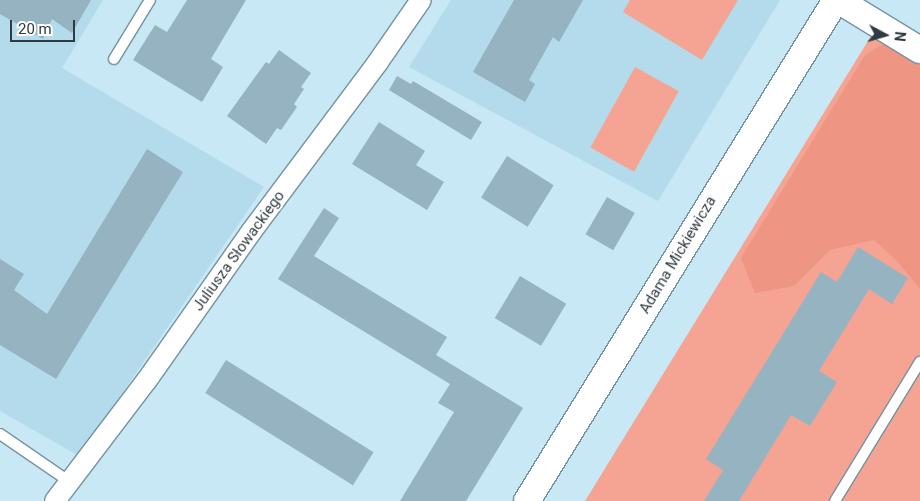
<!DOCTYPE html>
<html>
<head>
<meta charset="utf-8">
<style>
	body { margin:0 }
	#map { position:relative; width:920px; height:501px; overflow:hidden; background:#c8e8f5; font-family:Roboto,sans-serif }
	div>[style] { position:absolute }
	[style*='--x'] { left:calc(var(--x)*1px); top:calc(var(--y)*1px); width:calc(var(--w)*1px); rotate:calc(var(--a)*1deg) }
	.built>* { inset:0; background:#b3dbeb }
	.green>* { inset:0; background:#f5a494; transform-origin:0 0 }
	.forest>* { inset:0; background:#ee9583 }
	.building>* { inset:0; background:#95b3c0; transform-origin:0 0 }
	.roads { filter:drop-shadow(1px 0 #75939e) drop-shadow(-1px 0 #75939e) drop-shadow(0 1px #75939e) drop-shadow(0 -1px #75939e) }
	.service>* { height:10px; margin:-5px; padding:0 5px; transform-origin:5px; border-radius:5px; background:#fff }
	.minor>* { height:20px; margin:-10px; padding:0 10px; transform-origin:10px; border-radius:10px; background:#fff }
	.tertiary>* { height:26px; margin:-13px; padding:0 13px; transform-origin:13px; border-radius:13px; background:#fff }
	span { translate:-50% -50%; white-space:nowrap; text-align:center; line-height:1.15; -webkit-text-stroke:4px #fff; paint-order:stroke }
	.street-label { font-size:15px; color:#2f3b40 }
	.north { position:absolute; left:860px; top:10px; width:50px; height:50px; -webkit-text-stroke:4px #fff; paint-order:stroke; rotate:96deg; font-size:14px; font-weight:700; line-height:20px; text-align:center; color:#2f3b40 }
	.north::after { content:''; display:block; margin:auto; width:18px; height:22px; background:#2f3b40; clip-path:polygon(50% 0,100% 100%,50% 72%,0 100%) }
	.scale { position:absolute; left:10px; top:20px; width:65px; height:22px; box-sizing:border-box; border:2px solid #2f3b40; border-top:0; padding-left:6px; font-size:15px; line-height:18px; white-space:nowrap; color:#2f3b40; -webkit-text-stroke:4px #fff; paint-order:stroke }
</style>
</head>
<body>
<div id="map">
	<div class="built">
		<i style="clip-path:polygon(0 0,103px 0,62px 68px,264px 187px,79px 456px,0 411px)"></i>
		<i style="clip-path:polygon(451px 0,780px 0,658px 201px,409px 67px)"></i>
	</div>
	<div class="green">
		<i style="clip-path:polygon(630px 0,738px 0,702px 60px,623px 12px)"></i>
		<i style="clip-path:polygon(871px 36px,920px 65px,920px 501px,585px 501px)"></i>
		<i style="left:635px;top:67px;width:50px;height:92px;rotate:29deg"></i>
	</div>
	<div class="forest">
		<i style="clip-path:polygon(883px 44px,920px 65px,920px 289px,897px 261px,874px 240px,830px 250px,794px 286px,755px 293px,741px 258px,865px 55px)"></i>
	</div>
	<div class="building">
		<i style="clip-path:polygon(0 0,91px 0,72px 33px,52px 19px,43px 39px,0 14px)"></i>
		<i style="clip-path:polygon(187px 0,246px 0,211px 59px,223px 67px,202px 102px,133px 60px,155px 25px,167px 32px)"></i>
		<i style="clip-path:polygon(514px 0,583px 0,559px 42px,553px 37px,529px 80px,535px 84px,525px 102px,473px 72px)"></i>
		<i style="clip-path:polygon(279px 50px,311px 73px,301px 87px,304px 89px,294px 104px,297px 107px,281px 130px,277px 128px,266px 144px,227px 116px,266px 62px,269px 64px)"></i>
		<i style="clip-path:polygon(397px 76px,411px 84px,413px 81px,482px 122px,471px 140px,389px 90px)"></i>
		<i style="clip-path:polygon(379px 122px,425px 151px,416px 165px,444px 182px,427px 210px,352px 164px)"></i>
		<i style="clip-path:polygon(147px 149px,183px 172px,56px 379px,0 345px,0 259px,24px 274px,14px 290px,47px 314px)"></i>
		<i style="left:507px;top:156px;width:55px;height:49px;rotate:32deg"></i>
		<i style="left:607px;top:197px;width:32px;height:43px;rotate:30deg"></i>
		<i style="clip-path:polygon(324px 208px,339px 218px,314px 256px,447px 337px,436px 355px,523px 408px,466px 501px,400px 501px,454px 412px,438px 403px,450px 384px,278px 279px)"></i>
		<i style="clip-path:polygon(858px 247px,908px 278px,892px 304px,869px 289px,819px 371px,837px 382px,810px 426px,791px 415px,739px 501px,704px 501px,723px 470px,706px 459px,821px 272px,837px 282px)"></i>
		<i style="left:520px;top:276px;width:54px;height:49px;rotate:31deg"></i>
		<i style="left:226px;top:360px;width:174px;height:39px;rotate:32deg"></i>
	</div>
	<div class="roads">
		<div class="service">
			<i style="--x:114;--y:59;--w:69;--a:-58.6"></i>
			<i style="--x:0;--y:434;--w:85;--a:34.4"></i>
			<i style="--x:835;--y:501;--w:163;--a:-58.6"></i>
		</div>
		<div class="minor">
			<i style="--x:55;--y:501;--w:152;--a:-52.8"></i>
			<i style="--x:147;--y:380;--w:181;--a:-54.9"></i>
			<i style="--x:251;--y:232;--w:212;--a:-53.2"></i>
			<i style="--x:378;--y:62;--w:75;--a:-55.3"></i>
		</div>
		<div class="tertiary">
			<i style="--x:838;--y:0;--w:96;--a:31.4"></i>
			<i style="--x:527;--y:501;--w:589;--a:-58.34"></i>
		</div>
	</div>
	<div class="street-label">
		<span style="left:239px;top:251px;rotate:-54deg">Juliusza Słowackiego</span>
		<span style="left:678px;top:255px;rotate:-59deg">Adama Mickiewicza</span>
	</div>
	<div class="north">N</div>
	<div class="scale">20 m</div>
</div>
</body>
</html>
